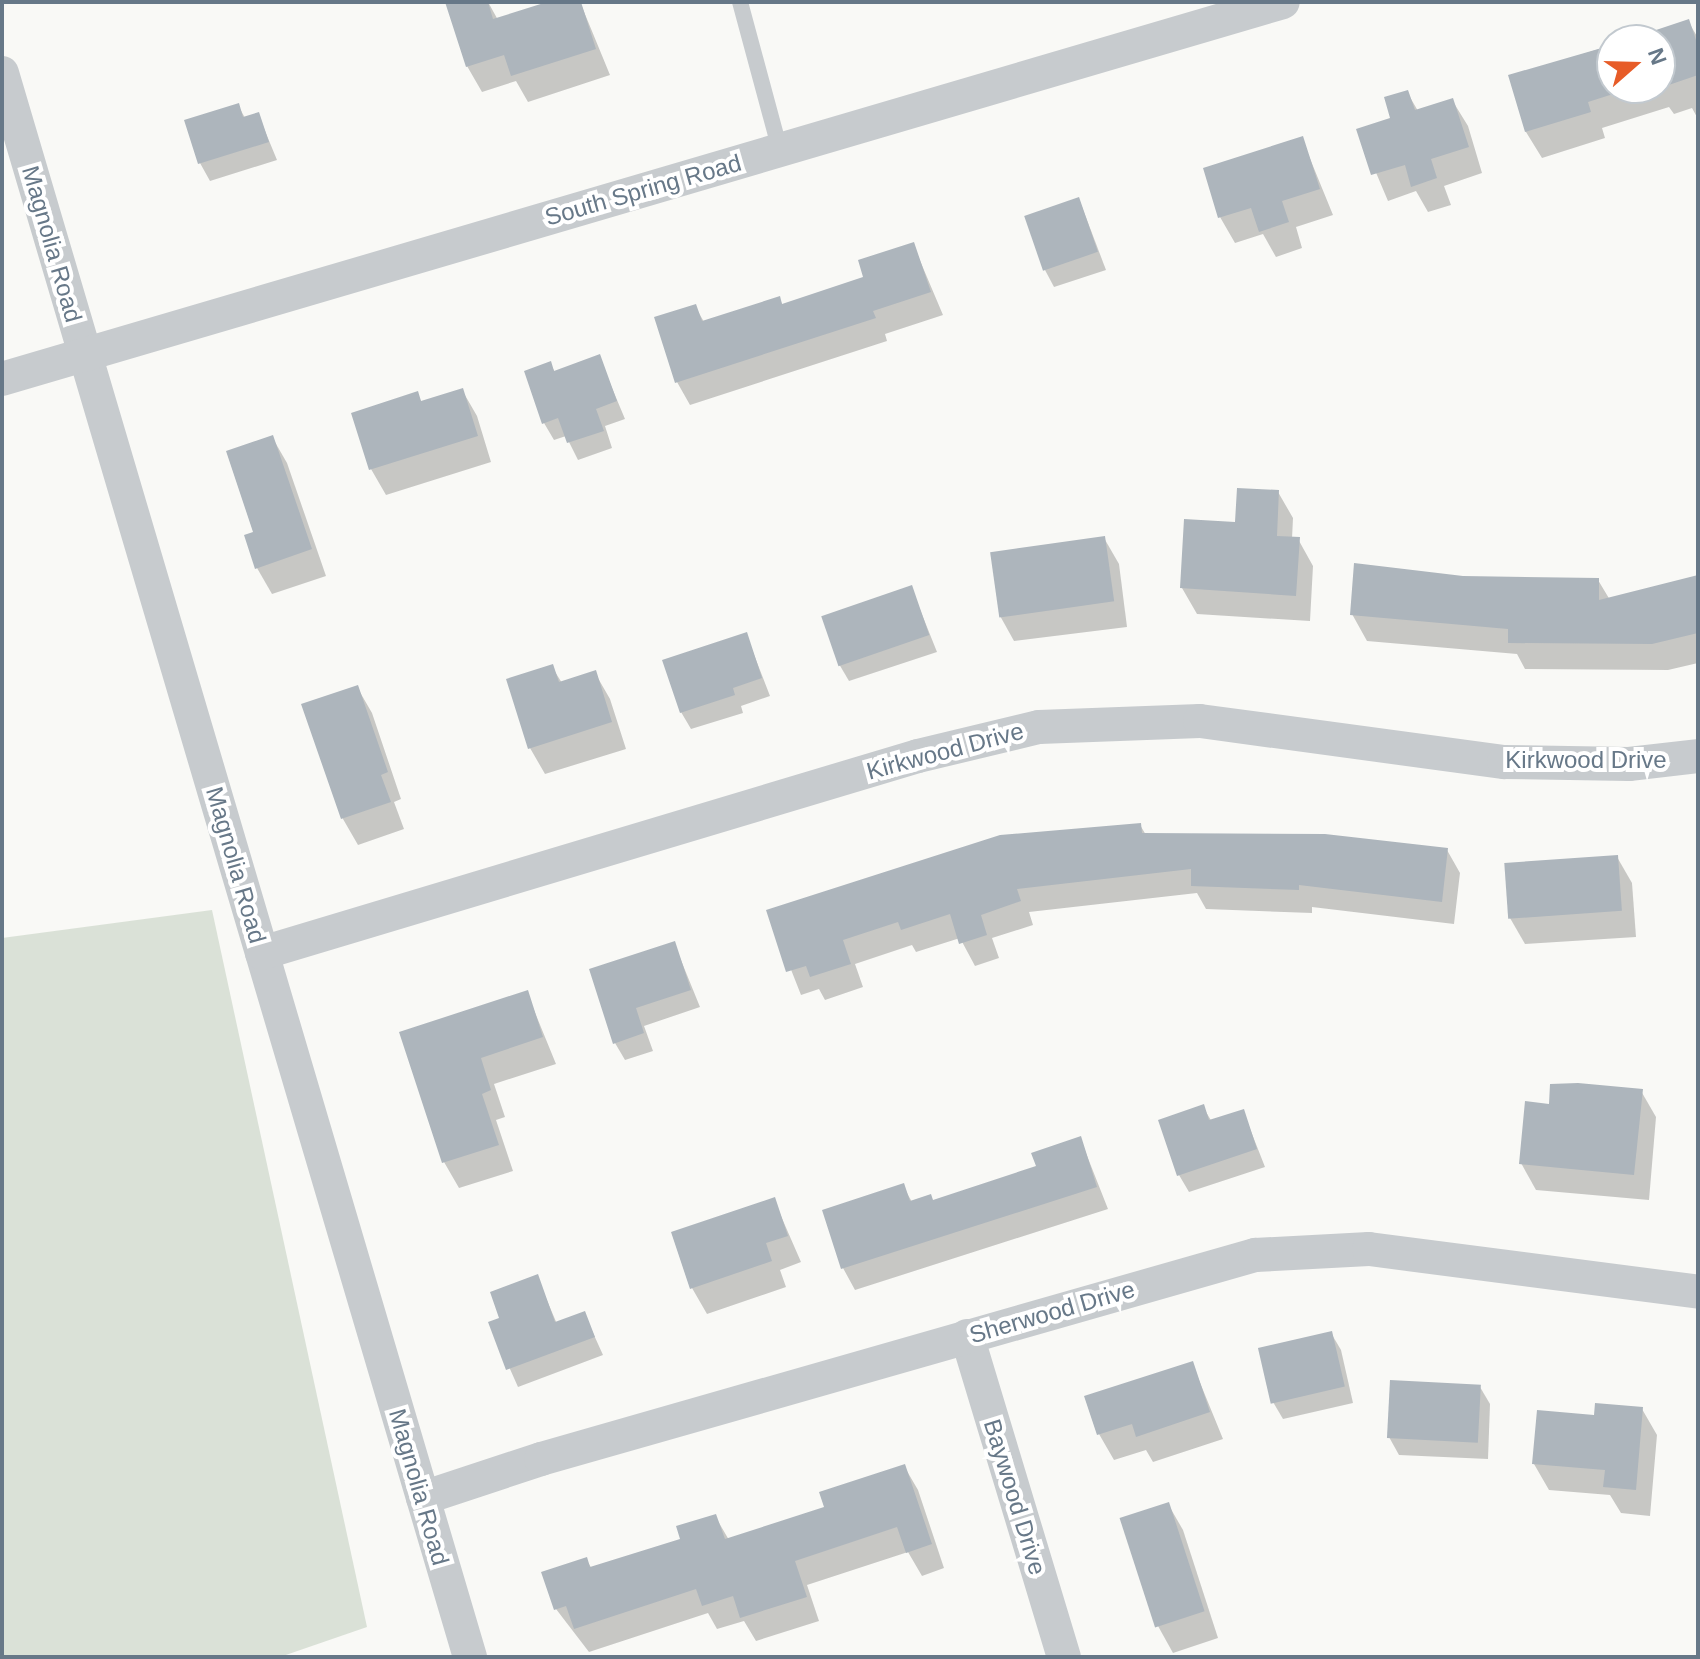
<!DOCTYPE html>
<html>
<head>
<meta charset="utf-8">
<style>
	body { margin:0 }
	#map { position:relative; width:1700px; height:1659px; overflow:hidden; background:#f9f9f6; font-family:Arial,sans-serif }
	div>[style] { position:absolute }
	[style*='--x'] { left:calc(var(--x)*1px); top:calc(var(--y)*1px); width:calc(var(--w)*1px); rotate:calc(var(--a)*1deg) }
	.green>* { inset:0; background:#dae1d7 }
	.shadow>* { inset:0; background:#0003 }
	.building>* { inset:0; background:#adb5bc; transform-origin:0 0 }
	.service>* { height:16px; margin:-8px; padding:0 8px; transform-origin:8px; border-radius:8px; background:#c7cbce }
	.minor>* { height:34px; margin:-17px; padding:0 17px; transform-origin:17px; border-radius:17px; background:#c7cbce }
	span { translate:-50% -50%; white-space:nowrap; text-align:center; line-height:1.15; -webkit-text-stroke:8px #fff; paint-order:stroke }
	.street-label { font-size:24px; color:#677888 }
	.frame { position:absolute; inset:0; border:4px solid #677888; pointer-events:none }
	.north { position:absolute; left:1596px; top:24px; width:80px; height:80px; box-sizing:border-box; background:#fff; border:2px solid #c2c9cf; border-radius:50%; rotate:70deg; font-size:22px; font-weight:700; line-height:32px; text-align:center; color:#677888 }
	.north::after { content:''; display:block; margin:auto; width:28px; height:36px; background:#e75c28; clip-path:polygon(50% 0,100% 100%,50% 72%,0 100%) }
</style>
</head>
<body>
<div id="map">
	<div class="green">
		<i style="clip-path:polygon(212px 910px,367px 1627px,280px 1657px,2px 1657px,2px 938px)"></i>
	</div>
	<div class="shadow">
		<i style="clip-path:polygon(459px 2px,488px 2px,498px 20px,580px 2px,610px 75px,528px 102px,516px 81px,482px 92px,467px 66px)"></i>
		<i style="clip-path:polygon(1688px 21px,1698px 38px,1698px 119px,1692px 108px,1674px 114px,1669px 107px,1602px 128px,1605px 138px,1542px 158px,1526px 132px,1510px 77px,1612px 45px,1612px 88px,1660px 88px,1660px 40px,1628px 40px)"></i>
		<i style="clip-path:polygon(1407px 92px,1418px 111px,1452px 100px,1468px 126px,1482px 173px,1444px 186px,1451px 205px,1428px 212px,1416px 191px,1388px 201px,1358px 130px,1393px 119px)"></i>
		<i style="clip-path:polygon(238px 105px,245px 118px,258px 114px,277px 160px,210px 181px,200px 163px)"></i>
		<i style="clip-path:polygon(1302px 139px,1333px 215px,1296px 227px,1302px 248px,1276px 257px,1263px 234px,1235px 243px,1220px 217px)"></i>
		<i style="clip-path:polygon(1079px 199px,1106px 270px,1054px 287px,1045px 270px)"></i>
		<i style="clip-path:polygon(913px 244px,943px 315px,885px 334px,887px 341px,690px 405px,677px 382px,695px 306px,704px 322px,779px 298px,783px 306px,866px 278px)"></i>
		<i style="clip-path:polygon(599px 357px,625px 419px,605px 426px,612px 448px,578px 460px,566px 436px,554px 440px,544px 423px,550px 364px,555px 372px)"></i>
		<i style="clip-path:polygon(462px 390px,477px 416px,491px 462px,386px 495px,371px 469px,417px 394px,422px 403px)"></i>
		<i style="clip-path:polygon(272px 437px,287px 463px,326px 576px,272px 594px,257px 568px)"></i>
		<i style="clip-path:polygon(1278px 492px,1293px 518px,1292px 539px,1298px 539px,1313px 566px,1310px 621px,1197px 614px,1182px 588px,1237px 524px)"></i>
		<i style="clip-path:polygon(1104px 538px,1119px 564px,1127px 627px,1014px 641px,999px 614px)"></i>
		<i style="clip-path:polygon(1463px 578px,1598px 580px,1610px 600px,1698px 578px,1698px 663px,1668px 670px,1525px 669px,1517px 654px,1367px 641px,1352px 614px)"></i>
		<i style="clip-path:polygon(911px 587px,937px 652px,849px 681px,839px 664px)"></i>
		<i style="clip-path:polygon(746px 634px,770px 696px,741px 706px,743px 713px,691px 729px,681px 712px)"></i>
		<i style="clip-path:polygon(552px 667px,562px 683px,595px 673px,610px 699px,626px 749px,545px 774px,530px 748px)"></i>
		<i style="clip-path:polygon(357px 687px,372px 713px,401px 799px,394px 802px,404px 829px,358px 845px,343px 819px,304px 706px)"></i>
		<i style="clip-path:polygon(1140px 825px,1146px 835px,1447px 850px,1460px 873px,1454px 924px,1312px 907px,1312px 913px,1206px 909px,1197px 893px,1029px 912px,1033px 925px,992px 938px,999px 958px,975px 966px,960px 938px,916px 952px,912px 945px,855px 964px,863px 987px,825px 1000px,819px 989px,801px 995px,768px 911px)"></i>
		<i style="clip-path:polygon(1617px 857px,1632px 883px,1636px 937px,1525px 944px,1510px 918px)"></i>
		<i style="clip-path:polygon(674px 943px,700px 1007px,644px 1026px,653px 1051px,625px 1060px,615px 1043px)"></i>
		<i style="clip-path:polygon(527px 993px,556px 1064px,494px 1084px,505px 1117px,496px 1120px,513px 1171px,459px 1188px,444px 1162px,402px 1033px)"></i>
		<i style="clip-path:polygon(1641px 1091px,1656px 1117px,1649px 1200px,1536px 1190px,1521px 1163px,1550px 1106px)"></i>
		<i style="clip-path:polygon(1203px 1107px,1212px 1122px,1243px 1111px,1265px 1167px,1189px 1192px,1179px 1175px)"></i>
		<i style="clip-path:polygon(1080px 1138px,1108px 1209px,855px 1290px,843px 1268px,903px 1186px,912px 1202px,933px 1202px,1038px 1168px)"></i>
		<i style="clip-path:polygon(774px 1200px,801px 1262px,780px 1270px,786px 1287px,707px 1314px,692px 1288px)"></i>
		<i style="clip-path:polygon(537px 1277px,557px 1324px,584px 1313px,603px 1355px,518px 1387px,490px 1324px,502px 1319px)"></i>
		<i style="clip-path:polygon(1331px 1333px,1341px 1350px,1353px 1403px,1283px 1419px,1273px 1402px)"></i>
		<i style="clip-path:polygon(1192px 1363px,1223px 1439px,1153px 1462px,1146px 1450px,1114px 1460px,1099px 1434px)"></i>
		<i style="clip-path:polygon(1480px 1387px,1490px 1404px,1488px 1459px,1399px 1455px,1389px 1437px)"></i>
		<i style="clip-path:polygon(1642px 1409px,1657px 1435px,1650px 1516px,1621px 1513px,1610px 1495px,1549px 1490px,1534px 1464px,1596px 1417px)"></i>
		<i style="clip-path:polygon(904px 1466px,918px 1490px,944px 1568px,922px 1576px,908px 1552px,807px 1585px,819px 1621px,756px 1641px,744px 1621px,717px 1629px,708px 1613px,589px 1652px,556px 1609px,586px 1559px,592px 1569px,682px 1540px,715px 1516px,729px 1540px,827px 1509px)"></i>
		<i style="clip-path:polygon(1168px 1504px,1183px 1530px,1218px 1638px,1173px 1653px,1158px 1626px)"></i>
	</div>
	<div class="building">
		<i style="clip-path:polygon(445px 2px,488px 2px,493px 19px,547px 2px,581px 2px,596px 49px,511px 76px,504px 55px,466px 67px)"></i>
		<i style="clip-path:polygon(1689px 19px,1698px 46px,1698px 75px,1660px 88px,1660px 40px,1626px 40px)"></i>
		<i style="clip-path:polygon(1612px 45px,1612px 88px,1632px 88px,1588px 102px,1591px 112px,1525px 132px,1508px 75px)"></i>
		<i style="clip-path:polygon(1408px 90px,1415px 110px,1453px 98px,1469px 147px,1431px 159px,1437px 178px,1411px 187px,1405px 165px,1371px 175px,1356px 129px,1390px 118px,1384px 97px)"></i>
		<i style="clip-path:polygon(239px 103px,243px 117px,259px 112px,269px 142px,198px 164px,184px 120px)"></i>
		<i style="clip-path:polygon(1303px 136px,1320px 189px,1282px 201px,1289px 222px,1259px 232px,1251px 208px,1218px 218px,1203px 168px)"></i>
		<i style="left:1079px;top:197px;width:58px;height:58px;rotate:71deg"></i>
		<i style="clip-path:polygon(914px 242px,931px 292px,873px 311px,876px 318px,675px 383px,654px 317px,696px 304px,702px 321px,780px 296px,782px 304px,863px 277px,858px 260px)"></i>
		<i style="clip-path:polygon(600px 354px,617px 401px,596px 409px,604px 431px,567px 443px,558px 418px,542px 424px,524px 371px,551px 361px,554px 371px)"></i>
		<i style="clip-path:polygon(463px 388px,478px 436px,369px 470px,351px 413px,418px 391px,421px 401px)"></i>
		<i style="clip-path:polygon(273px 435px,312px 549px,255px 569px,244px 535px,253px 532px,226px 451px)"></i>
		<i style="clip-path:polygon(1237px 488px,1279px 490px,1277px 536px,1300px 537px,1296px 596px,1180px 588px,1184px 519px,1235px 522px)"></i>
		<i style="left:1105px;top:536px;width:66px;height:116px;rotate:82deg"></i>
		<i style="clip-path:polygon(1354px 563px,1463px 576px,1599px 578px,1599px 600px,1698px 575px,1698px 633px,1652px 644px,1508px 643px,1508px 629px,1350px 615px)"></i>
		<i style="left:912px;top:585px;width:53px;height:96px;rotate:71deg"></i>
		<i style="clip-path:polygon(747px 632px,762px 678px,733px 688px,735px 695px,680px 713px,662px 660px)"></i>
		<i style="clip-path:polygon(553px 664px,559px 682px,596px 670px,612px 722px,528px 749px,506px 679px)"></i>
		<i style="clip-path:polygon(358px 685px,388px 772px,381px 775px,391px 802px,341px 819px,301px 704px)"></i>
		<i style="clip-path:polygon(1141px 823px,1142px 833px,1325px 834px,1448px 848px,1442px 902px,1299px 885px,1299px 890px,1191px 886px,1191px 869px,1017px 889px,1021px 901px,981px 915px,987px 935px,959px 944px,950px 914px,901px 930px,898px 922px,843px 940px,851px 964px,810px 977px,806px 966px,786px 972px,766px 910px,1000px 835px)"></i>
		<i style="left:1618px;top:855px;width:56px;height:114px;rotate:86deg"></i>
		<i style="clip-path:polygon(675px 941px,691px 990px,636px 1008px,644px 1033px,613px 1044px,589px 969px)"></i>
		<i style="clip-path:polygon(528px 990px,543px 1037px,481px 1058px,491px 1090px,482px 1094px,499px 1145px,442px 1163px,399px 1032px)"></i>
		<i style="clip-path:polygon(1578px 1083px,1643px 1089px,1634px 1175px,1519px 1164px,1525px 1101px,1549px 1104px,1550px 1084px)"></i>
		<i style="clip-path:polygon(1204px 1104px,1209px 1120px,1244px 1109px,1257px 1149px,1177px 1176px,1158px 1120px)"></i>
		<i style="clip-path:polygon(1081px 1136px,1097px 1187px,841px 1269px,822px 1210px,904px 1183px,910px 1201px,931px 1194px,933px 1200px,1036px 1166px,1031px 1153px)"></i>
		<i style="clip-path:polygon(775px 1197px,788px 1236px,766px 1243px,772px 1261px,690px 1289px,671px 1232px)"></i>
		<i style="clip-path:polygon(538px 1274px,555px 1322px,585px 1311px,595px 1337px,506px 1370px,488px 1322px,499px 1318px,490px 1292px)"></i>
		<i style="left:1332px;top:1331px;width:57px;height:76px;rotate:77deg"></i>
		<i style="clip-path:polygon(1193px 1361px,1210px 1412px,1136px 1437px,1132px 1424px,1097px 1435px,1084px 1396px)"></i>
		<i style="left:1390px;top:1380px;width:91px;height:58px;rotate:3deg"></i>
		<i style="clip-path:polygon(1595px 1403px,1643px 1407px,1636px 1490px,1603px 1487px,1605px 1470px,1532px 1464px,1537px 1410px,1594px 1415px)"></i>
		<i style="clip-path:polygon(905px 1464px,932px 1544px,906px 1553px,897px 1527px,795px 1561px,807px 1597px,740px 1618px,733px 1596px,702px 1606px,696px 1589px,574px 1629px,566px 1606px,554px 1610px,541px 1572px,587px 1557px,590px 1567px,680px 1539px,676px 1526px,716px 1514px,725px 1539px,824px 1507px,819px 1492px)"></i>
		<i style="left:1169px;top:1502px;width:115px;height:52px;rotate:72deg"></i>
	</div>
	<div class="service">
		<i style="--x:740;--y:2;--w:153;--a:74.9"></i>
	</div>
	<div class="minor">
		<i style="--x:2;--y:73;--w:1652;--a:73.54"></i>
		<i style="--x:2;--y:379;--w:1335;--a:-16.4"></i>
		<i style="--x:262;--y:953;--w:685;--a:-16.72"></i>
		<i style="--x:918;--y:756;--w:124;--a:-13.5"></i>
		<i style="--x:1039;--y:727;--w:161;--a:-2.1"></i>
		<i style="--x:1200;--y:721;--w:307;--a:7.7"></i>
		<i style="--x:1504;--y:762;--w:125;--a:0.9"></i>
		<i style="--x:1629;--y:764;--w:69;--a:-6.6"></i>
		<i style="--x:967;--y:1336;--w:335;--a:73.2"></i>
		<i style="--x:423;--y:1498;--w:124;--a:-18.3"></i>
		<i style="--x:541;--y:1459;--w:743;--a:-15.95"></i>
		<i style="--x:1255;--y:1255;--w:114;--a:-3"></i>
		<i style="--x:1369;--y:1249;--w:332;--a:7.4"></i>
	</div>
	<div class="street-label">
		<span style="left:643px;top:190px;rotate:-16deg">South Spring Road</span>
		<span style="left:52px;top:244px;rotate:74deg">Magnolia Road</span>
		<span style="left:945px;top:751px;rotate:-15deg">Kirkwood Drive</span>
		<span style="left:1586px;top:760px">Kirkwood Drive</span>
		<span style="left:236px;top:865px;rotate:74deg">Magnolia Road</span>
		<span style="left:1052px;top:1312px;rotate:-16deg">Sherwood Drive</span>
		<span style="left:419px;top:1487px;rotate:74deg">Magnolia Road</span>
		<span style="left:1015px;top:1497px;rotate:73deg">Baywood Drive</span>
	</div>
	<div class="frame"></div>
	<div class="north">N</div>
</div>
</body>
</html>
